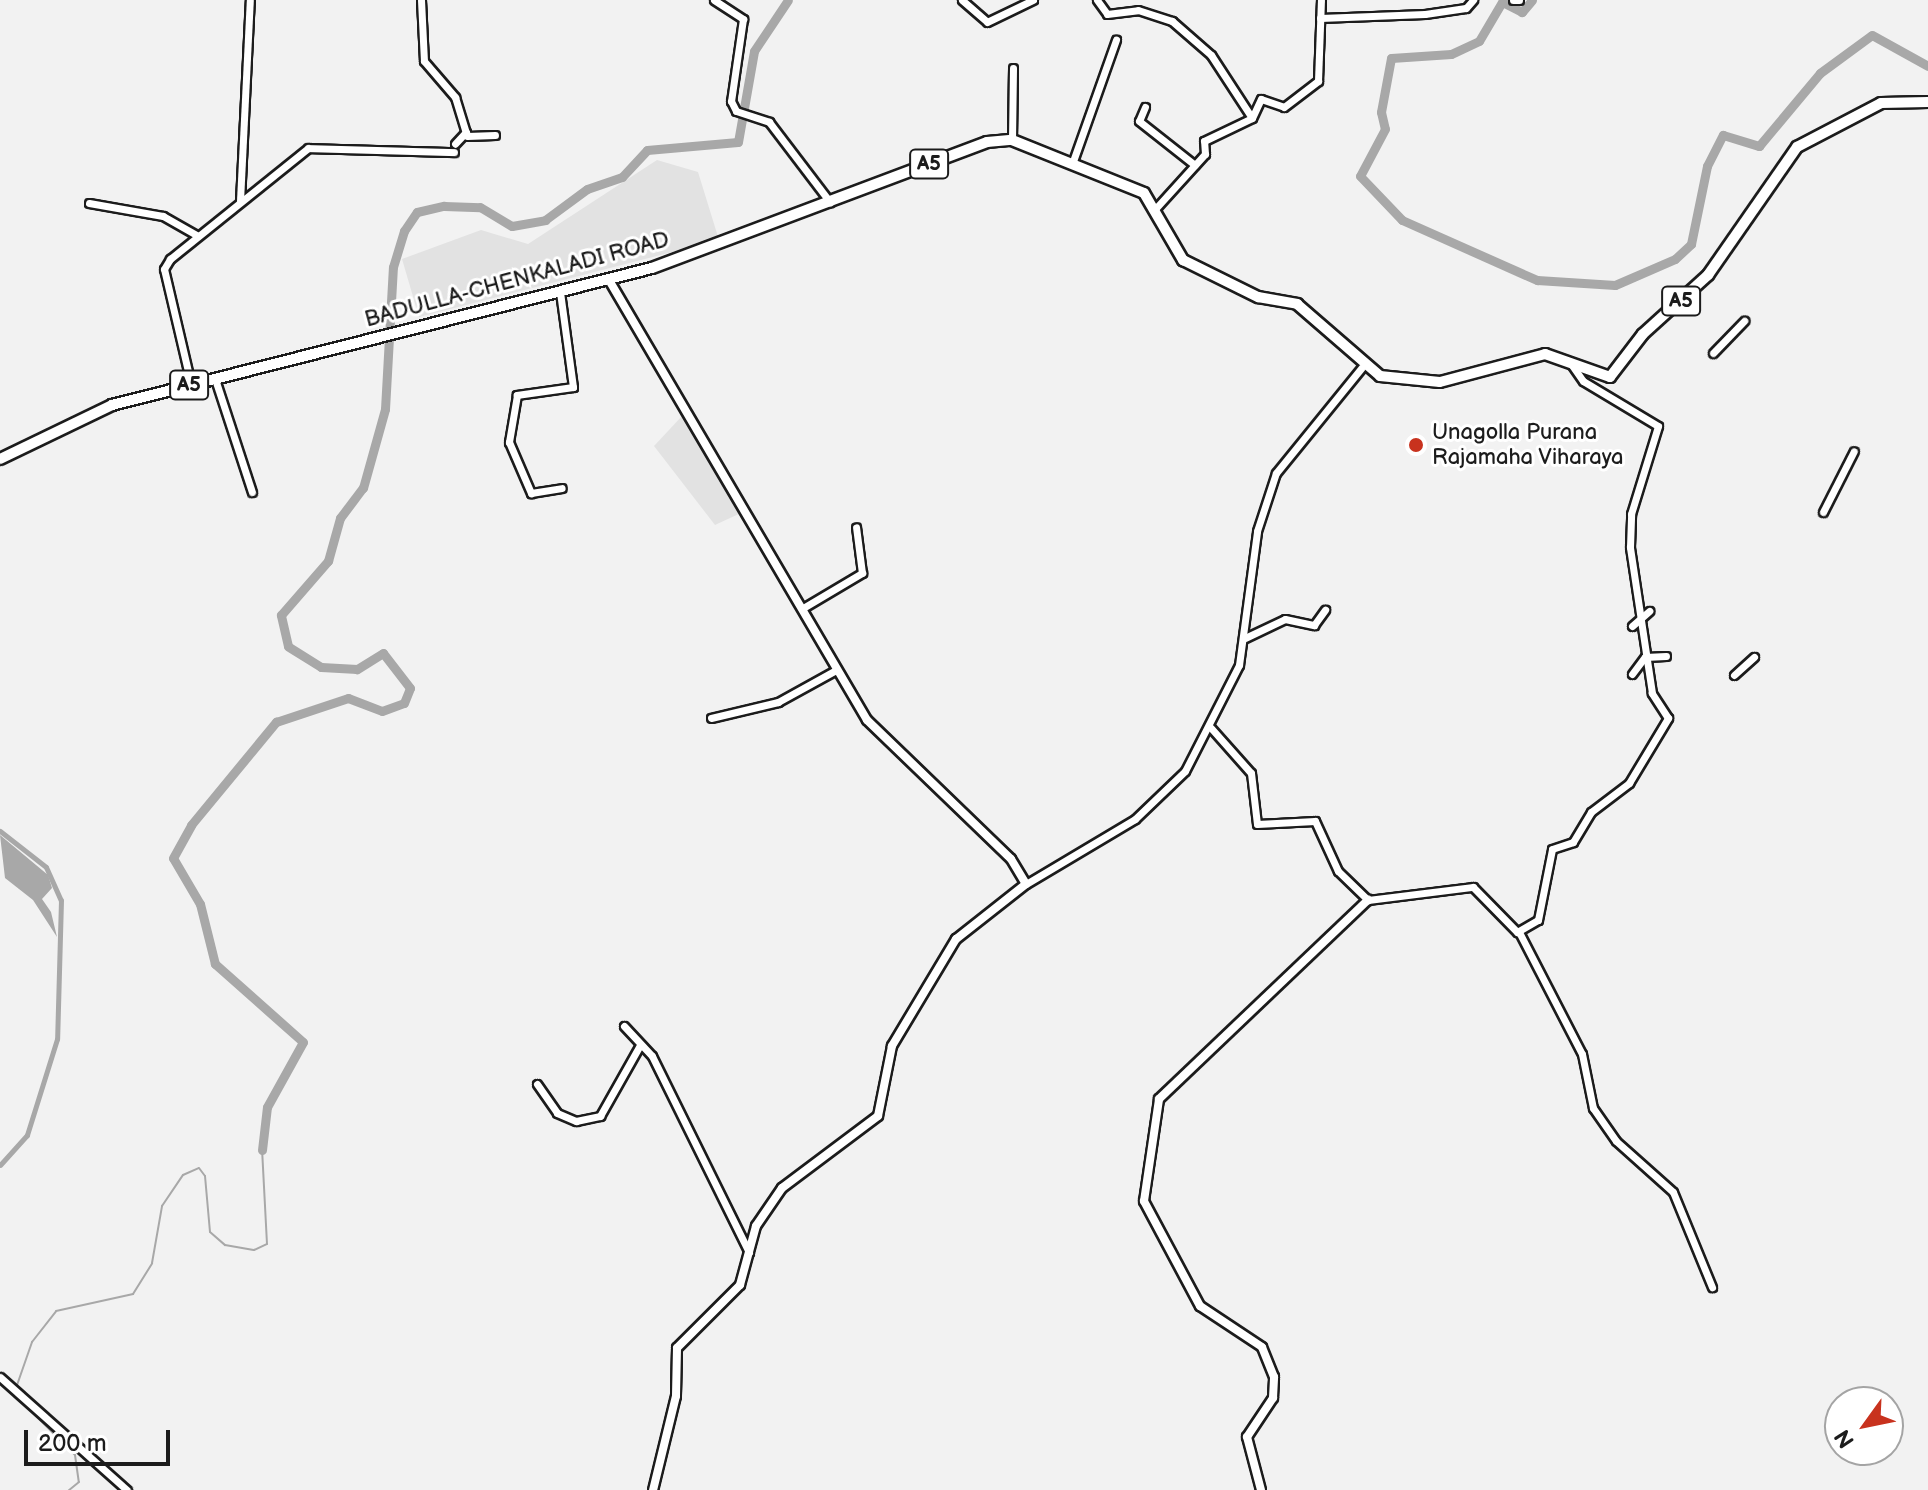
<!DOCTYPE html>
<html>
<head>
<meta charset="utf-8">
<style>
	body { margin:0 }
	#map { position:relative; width:1928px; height:1490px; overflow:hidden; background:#f2f2f2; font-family:"Balsamiq Sans",sans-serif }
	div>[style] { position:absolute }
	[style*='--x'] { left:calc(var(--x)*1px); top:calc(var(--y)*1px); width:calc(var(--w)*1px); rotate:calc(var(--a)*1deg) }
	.built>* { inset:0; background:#e2e2e2 }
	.water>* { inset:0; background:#a8a8a8 }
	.stream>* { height:2px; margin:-1px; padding:0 1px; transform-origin:1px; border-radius:1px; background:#a8a8a8 }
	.canal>* { height:5px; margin:-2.5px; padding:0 2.5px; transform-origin:2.5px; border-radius:2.5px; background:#a8a8a8 }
	.river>* { height:9px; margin:-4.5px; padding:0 4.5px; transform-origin:4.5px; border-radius:4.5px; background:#a8a8a8 }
	.roads { filter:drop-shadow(2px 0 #1c1c1c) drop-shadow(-2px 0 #1c1c1c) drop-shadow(0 2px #1c1c1c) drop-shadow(0 -2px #1c1c1c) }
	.minor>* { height:7px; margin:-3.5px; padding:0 3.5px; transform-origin:3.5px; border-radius:3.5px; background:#fff }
	.major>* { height:8px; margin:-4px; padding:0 4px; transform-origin:4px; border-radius:4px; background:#fff }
	.highway>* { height:10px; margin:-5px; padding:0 5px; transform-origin:5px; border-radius:5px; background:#fff }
	.dots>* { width:22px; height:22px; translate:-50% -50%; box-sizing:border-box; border:4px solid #fff; border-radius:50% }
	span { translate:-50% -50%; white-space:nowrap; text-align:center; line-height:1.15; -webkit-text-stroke:6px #fff; paint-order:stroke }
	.shield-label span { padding:2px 6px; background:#fff; border:2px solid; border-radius:6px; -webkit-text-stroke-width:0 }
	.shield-label { font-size:20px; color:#1c1c1c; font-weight:700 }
	.street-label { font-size:22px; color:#1c1c1c }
	.poi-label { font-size:22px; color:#1c1c1c }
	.left { translate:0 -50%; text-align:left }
	.north { position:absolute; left:1824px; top:1386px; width:80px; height:80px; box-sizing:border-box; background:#fff; border:2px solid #a4a4a4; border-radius:50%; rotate:237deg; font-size:22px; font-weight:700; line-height:32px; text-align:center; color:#1c1c1c }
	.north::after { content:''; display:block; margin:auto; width:28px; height:36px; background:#c8321e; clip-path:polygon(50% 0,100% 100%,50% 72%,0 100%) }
	.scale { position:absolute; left:24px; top:1430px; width:146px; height:36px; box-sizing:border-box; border:4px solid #1c1c1c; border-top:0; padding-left:10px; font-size:24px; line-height:28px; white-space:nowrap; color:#1c1c1c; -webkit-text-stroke:6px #fff; paint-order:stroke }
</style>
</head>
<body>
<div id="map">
	<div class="built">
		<i style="clip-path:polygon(657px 160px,698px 172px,719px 240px,419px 317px,402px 259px,481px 230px,528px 244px)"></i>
		<i style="clip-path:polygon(683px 415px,713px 452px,743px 512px,715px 525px,654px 446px)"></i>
	</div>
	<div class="water">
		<i style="clip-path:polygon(0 835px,48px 875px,52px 888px,42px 899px,51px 912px,57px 937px,33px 900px,5px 878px)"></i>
	</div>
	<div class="stream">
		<i style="--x:16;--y:1388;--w:49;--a:-70.8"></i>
		<i style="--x:32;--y:1342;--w:39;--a:-52"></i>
		<i style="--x:56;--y:1311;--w:79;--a:-12.4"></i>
		<i style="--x:133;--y:1294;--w:36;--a:-58"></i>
		<i style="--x:152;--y:1263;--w:58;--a:-80"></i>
		<i style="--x:162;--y:1206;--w:37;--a:-56"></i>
		<i style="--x:183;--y:1175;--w:17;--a:-24"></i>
		<i style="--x:199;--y:1168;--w:10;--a:53"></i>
		<i style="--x:205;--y:1176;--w:56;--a:84.9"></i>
		<i style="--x:210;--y:1232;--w:20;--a:41"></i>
		<i style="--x:225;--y:1245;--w:29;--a:10"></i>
		<i style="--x:254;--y:1250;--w:14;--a:-25"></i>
		<i style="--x:267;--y:1244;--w:94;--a:-93"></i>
		<i style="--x:14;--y:1394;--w:86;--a:45"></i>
		<i style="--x:75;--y:1455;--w:27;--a:82"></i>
		<i style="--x:79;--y:1482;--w:13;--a:141"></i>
	</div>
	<div class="canal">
		<i style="--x:0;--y:831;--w:58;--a:38"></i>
		<i style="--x:46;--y:867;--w:36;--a:66"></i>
		<i style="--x:61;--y:900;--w:139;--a:91.6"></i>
		<i style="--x:57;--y:1039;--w:101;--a:107.4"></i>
		<i style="--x:27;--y:1135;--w:40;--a:132"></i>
	</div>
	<div class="river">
		<i style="--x:1532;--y:0;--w:16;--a:130"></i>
		<i style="--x:1522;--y:12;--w:22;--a:-153"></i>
		<i style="--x:1502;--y:2;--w:45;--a:120.5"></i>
		<i style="--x:1479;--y:41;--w:31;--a:155"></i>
		<i style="--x:1451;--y:54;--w:60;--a:176.2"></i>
		<i style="--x:1391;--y:58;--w:55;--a:100.5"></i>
		<i style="--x:1381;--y:112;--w:17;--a:77"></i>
		<i style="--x:1385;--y:129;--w:53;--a:118"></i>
		<i style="--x:1360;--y:176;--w:61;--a:46.3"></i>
		<i style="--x:1402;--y:220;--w:148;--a:24"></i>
		<i style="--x:1537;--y:280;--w:78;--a:3.7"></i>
		<i style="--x:1615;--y:285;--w:65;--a:-23.4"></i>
		<i style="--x:1675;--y:259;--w:22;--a:-43"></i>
		<i style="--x:1691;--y:244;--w:80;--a:-78.4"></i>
		<i style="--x:1707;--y:166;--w:35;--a:-63"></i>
		<i style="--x:1723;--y:135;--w:38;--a:17"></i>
		<i style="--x:1759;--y:146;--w:95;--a:-50.1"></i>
		<i style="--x:1820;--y:73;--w:64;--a:-36.2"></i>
		<i style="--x:1872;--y:35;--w:64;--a:29"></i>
		<i style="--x:262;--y:1150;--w:43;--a:-83.4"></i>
		<i style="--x:267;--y:1107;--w:74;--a:-61"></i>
		<i style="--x:303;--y:1042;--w:118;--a:-138.4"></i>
		<i style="--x:215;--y:964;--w:62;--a:-104"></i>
		<i style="--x:200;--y:904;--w:53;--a:-120.4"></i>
		<i style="--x:173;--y:858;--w:38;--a:-61"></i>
		<i style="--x:191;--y:825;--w:134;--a:-50.5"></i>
		<i style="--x:276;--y:722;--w:76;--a:-18.4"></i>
		<i style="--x:348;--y:698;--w:36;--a:21"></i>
		<i style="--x:382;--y:711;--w:23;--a:-20"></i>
		<i style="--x:404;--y:703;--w:16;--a:-68"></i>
		<i style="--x:410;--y:688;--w:44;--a:-127.6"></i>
		<i style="--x:383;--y:653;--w:31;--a:148"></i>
		<i style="--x:357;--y:669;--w:36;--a:-177"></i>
		<i style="--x:321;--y:667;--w:39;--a:-148"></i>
		<i style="--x:288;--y:646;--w:32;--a:-103"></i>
		<i style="--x:281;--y:615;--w:72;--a:-49"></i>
		<i style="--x:328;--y:561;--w:45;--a:-74.4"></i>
		<i style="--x:340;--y:518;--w:38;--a:-53"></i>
		<i style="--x:363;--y:488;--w:82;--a:-74.4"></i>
		<i style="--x:385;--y:409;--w:142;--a:-86.8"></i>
		<i style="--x:393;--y:267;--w:38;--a:-73"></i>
		<i style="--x:404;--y:231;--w:23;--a:-56"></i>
		<i style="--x:417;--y:212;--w:28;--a:-13"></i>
		<i style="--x:444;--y:206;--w:36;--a:2"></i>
		<i style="--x:480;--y:207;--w:37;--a:31"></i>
		<i style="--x:512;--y:226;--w:34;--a:-10"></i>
		<i style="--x:545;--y:220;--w:52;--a:-36.4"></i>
		<i style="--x:587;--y:189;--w:37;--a:-19"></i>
		<i style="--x:622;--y:177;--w:37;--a:-47"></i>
		<i style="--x:647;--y:150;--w:91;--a:-5"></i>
		<i style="--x:738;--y:142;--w:92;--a:-80"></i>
		<i style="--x:754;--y:51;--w:61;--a:-56.3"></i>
	</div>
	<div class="roads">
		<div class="minor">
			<i style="--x:421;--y:0;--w:61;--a:87.2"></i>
			<i style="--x:424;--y:61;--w:48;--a:49.3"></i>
			<i style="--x:455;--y:97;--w:37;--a:73"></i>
			<i style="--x:466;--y:132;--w:16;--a:133"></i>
			<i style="--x:714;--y:0;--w:35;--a:33"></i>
			<i style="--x:743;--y:19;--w:83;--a:98.3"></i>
			<i style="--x:731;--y:101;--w:11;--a:63"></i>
			<i style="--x:736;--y:111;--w:35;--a:18"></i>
			<i style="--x:769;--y:122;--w:101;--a:52.7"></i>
			<i style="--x:962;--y:0;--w:33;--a:41"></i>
			<i style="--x:987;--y:22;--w:51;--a:-25.6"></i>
			<i style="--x:1097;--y:0;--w:17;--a:54"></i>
			<i style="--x:1107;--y:14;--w:31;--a:-7"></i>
			<i style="--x:1138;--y:10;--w:36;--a:18"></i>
			<i style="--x:1172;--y:21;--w:52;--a:41.1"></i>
			<i style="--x:1211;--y:55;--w:75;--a:56.9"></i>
			<i style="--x:1513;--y:0;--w:6;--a:0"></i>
			<i style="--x:1320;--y:18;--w:105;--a:-2.2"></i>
			<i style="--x:1425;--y:14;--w:41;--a:-8.3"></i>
			<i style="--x:1466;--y:8;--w:11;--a:-49"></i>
			<i style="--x:1145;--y:107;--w:15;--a:113"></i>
			<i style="--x:1139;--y:121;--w:71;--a:38.2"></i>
			<i style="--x:467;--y:136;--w:28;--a:-2"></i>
			<i style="--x:1012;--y:140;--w:72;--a:-89.2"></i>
			<i style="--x:1072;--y:164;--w:132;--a:-70.5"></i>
			<i style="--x:240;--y:201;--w:201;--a:-87.2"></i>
			<i style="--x:89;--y:203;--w:75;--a:10"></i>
			<i style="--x:163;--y:216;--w:40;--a:29.7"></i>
			<i style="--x:1156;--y:208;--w:73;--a:-47.8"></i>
			<i style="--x:1205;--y:154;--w:13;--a:-94"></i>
			<i style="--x:1204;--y:141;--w:53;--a:-25.6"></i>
			<i style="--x:1252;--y:118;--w:21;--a:-65"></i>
			<i style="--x:1261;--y:99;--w:24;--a:19"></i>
			<i style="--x:1284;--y:107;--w:43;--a:-37.4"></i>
			<i style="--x:1318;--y:81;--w:81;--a:-87.9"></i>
			<i style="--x:560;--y:292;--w:96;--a:82.2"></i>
			<i style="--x:573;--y:387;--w:57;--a:171.9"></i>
			<i style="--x:517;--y:395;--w:48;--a:99.7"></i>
			<i style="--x:509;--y:442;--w:56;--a:66.7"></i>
			<i style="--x:531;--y:493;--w:31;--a:-9"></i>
			<i style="--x:1713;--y:353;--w:45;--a:-45.9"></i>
			<i style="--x:215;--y:379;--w:119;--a:71.9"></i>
			<i style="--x:191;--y:384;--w:118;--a:-103.2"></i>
			<i style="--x:164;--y:269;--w:12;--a:-59"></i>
			<i style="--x:170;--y:259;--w:177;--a:-38.8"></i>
			<i style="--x:308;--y:148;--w:146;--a:1.6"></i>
			<i style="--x:1823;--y:512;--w:68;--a:-63.1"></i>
			<i style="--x:803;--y:608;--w:69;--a:-30.7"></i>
			<i style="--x:862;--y:573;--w:46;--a:-97.4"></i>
			<i style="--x:1632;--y:626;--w:23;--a:-41"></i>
			<i style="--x:1245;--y:638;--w:44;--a:-25.4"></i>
			<i style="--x:1285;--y:619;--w:30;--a:12"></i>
			<i style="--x:1314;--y:625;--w:19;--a:-54"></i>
			<i style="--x:1632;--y:674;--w:21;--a:-53"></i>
			<i style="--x:1645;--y:657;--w:21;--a:-3"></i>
			<i style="--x:1734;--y:675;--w:27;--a:-42"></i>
			<i style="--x:711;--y:718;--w:69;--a:-13.4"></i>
			<i style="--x:778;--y:702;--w:66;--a:-28.9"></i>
			<i style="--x:1211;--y:728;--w:60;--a:48.4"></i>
			<i style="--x:1251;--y:773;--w:51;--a:83.3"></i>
			<i style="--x:1257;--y:824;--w:58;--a:-3"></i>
			<i style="--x:1315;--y:821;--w:55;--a:65.3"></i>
			<i style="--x:1338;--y:871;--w:42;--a:44"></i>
			<i style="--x:1368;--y:900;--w:106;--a:-7.1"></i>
			<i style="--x:1473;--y:887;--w:63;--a:45.6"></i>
			<i style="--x:1517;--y:932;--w:24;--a:-30"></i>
			<i style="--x:1538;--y:920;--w:72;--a:-78.8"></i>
			<i style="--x:1552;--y:849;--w:22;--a:-18"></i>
			<i style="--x:1573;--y:842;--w:35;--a:-59"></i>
			<i style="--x:1591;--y:812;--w:48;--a:-37.3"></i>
			<i style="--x:1629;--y:783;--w:76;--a:-59"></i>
			<i style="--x:1668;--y:718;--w:30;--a:-123"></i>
			<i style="--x:1652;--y:693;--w:148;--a:-98.6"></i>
			<i style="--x:1630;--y:547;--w:33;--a:-88"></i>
			<i style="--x:1631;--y:514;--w:92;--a:-72.9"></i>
			<i style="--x:1658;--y:426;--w:87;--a:-149"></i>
			<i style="--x:1583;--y:381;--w:24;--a:-125"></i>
			<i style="--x:1026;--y:884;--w:127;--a:-30.8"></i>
			<i style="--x:1135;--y:819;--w:69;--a:-43.8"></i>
			<i style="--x:1185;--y:771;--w:119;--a:-63"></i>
			<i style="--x:1239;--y:665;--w:135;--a:-82.3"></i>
			<i style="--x:1257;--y:531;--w:61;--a:-71.9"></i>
			<i style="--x:1276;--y:473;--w:136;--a:-50.9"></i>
			<i style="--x:1519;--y:932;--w:137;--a:62.7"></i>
			<i style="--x:1582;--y:1054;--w:55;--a:78.5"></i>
			<i style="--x:1593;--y:1108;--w:40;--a:55.1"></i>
			<i style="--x:1616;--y:1141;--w:76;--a:41.8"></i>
			<i style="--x:1673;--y:1192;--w:103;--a:67.7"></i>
			<i style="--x:624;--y:1026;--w:41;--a:47"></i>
			<i style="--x:652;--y:1056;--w:219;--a:63.7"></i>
			<i style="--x:537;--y:1084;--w:35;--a:55"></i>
			<i style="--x:557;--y:1113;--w:21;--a:23"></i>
			<i style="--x:576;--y:1121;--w:25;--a:-12"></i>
			<i style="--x:600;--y:1116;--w:81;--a:-60.6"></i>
			<i style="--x:0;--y:1377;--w:170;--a:41.7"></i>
		</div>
		<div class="major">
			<i style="--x:609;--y:280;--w:510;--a:59.61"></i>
			<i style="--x:867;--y:720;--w:200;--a:44"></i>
			<i style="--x:1011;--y:859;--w:29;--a:59"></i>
			<i style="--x:1026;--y:884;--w:89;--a:141.8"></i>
			<i style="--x:956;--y:939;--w:125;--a:120.9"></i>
			<i style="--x:892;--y:1046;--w:71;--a:101.3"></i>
			<i style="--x:878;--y:1116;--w:120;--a:143.1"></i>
			<i style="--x:782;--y:1188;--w:46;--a:124.4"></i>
			<i style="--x:756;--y:1226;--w:61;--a:105.2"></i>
			<i style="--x:740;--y:1285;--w:89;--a:135"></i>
			<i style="--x:677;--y:1348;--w:48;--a:91.2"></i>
			<i style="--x:676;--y:1396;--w:97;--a:103.7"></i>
			<i style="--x:1261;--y:1490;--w:55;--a:-104.8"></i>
			<i style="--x:1247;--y:1437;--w:47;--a:-56.3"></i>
			<i style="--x:1273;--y:1398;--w:21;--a:-87"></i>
			<i style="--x:1274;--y:1377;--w:32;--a:-112"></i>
			<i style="--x:1262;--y:1347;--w:74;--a:-146.5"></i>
			<i style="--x:1200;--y:1306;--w:119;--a:-118.1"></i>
			<i style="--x:1144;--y:1201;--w:103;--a:-81.6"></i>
			<i style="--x:1159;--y:1099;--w:289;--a:-43.6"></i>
		</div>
		<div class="highway">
			<i style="--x:0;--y:459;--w:124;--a:-25.7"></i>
			<i style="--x:112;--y:405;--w:557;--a:-14.24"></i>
			<i style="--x:652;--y:268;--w:358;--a:-20.6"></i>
			<i style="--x:987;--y:142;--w:25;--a:-5"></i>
			<i style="--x:1012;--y:140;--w:142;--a:21.9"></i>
			<i style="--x:1144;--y:193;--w:78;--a:59.8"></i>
			<i style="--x:1183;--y:260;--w:84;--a:26.3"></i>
			<i style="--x:1258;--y:297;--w:40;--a:10"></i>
			<i style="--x:1297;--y:304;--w:110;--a:40.9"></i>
			<i style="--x:1380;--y:376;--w:60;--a:5.7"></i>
			<i style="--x:1440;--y:382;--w:109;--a:-14.9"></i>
			<i style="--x:1545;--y:354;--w:69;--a:19.5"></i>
			<i style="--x:1610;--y:377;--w:54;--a:-52.5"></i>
			<i style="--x:1643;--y:334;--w:88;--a:-42.2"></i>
			<i style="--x:1708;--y:275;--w:156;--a:-55.2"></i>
			<i style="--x:1797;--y:147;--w:95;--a:-27.6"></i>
			<i style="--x:1881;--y:103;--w:47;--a:-1.2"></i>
		</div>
	</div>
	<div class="dots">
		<i style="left:1416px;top:445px;background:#c8321e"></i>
	</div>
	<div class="shield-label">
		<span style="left:929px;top:164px">A5</span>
		<span style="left:1681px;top:301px">A5</span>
		<span style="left:189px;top:385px">A5</span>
	</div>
	<div class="street-label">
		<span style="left:517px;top:280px;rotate:-15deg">BADULLA-CHENKALADI ROAD</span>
	</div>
	<div class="poi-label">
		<span class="left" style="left:1432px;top:445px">Unagolla Purana<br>Rajamaha Viharaya</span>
	</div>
	<div class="north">N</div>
	<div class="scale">200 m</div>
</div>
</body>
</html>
